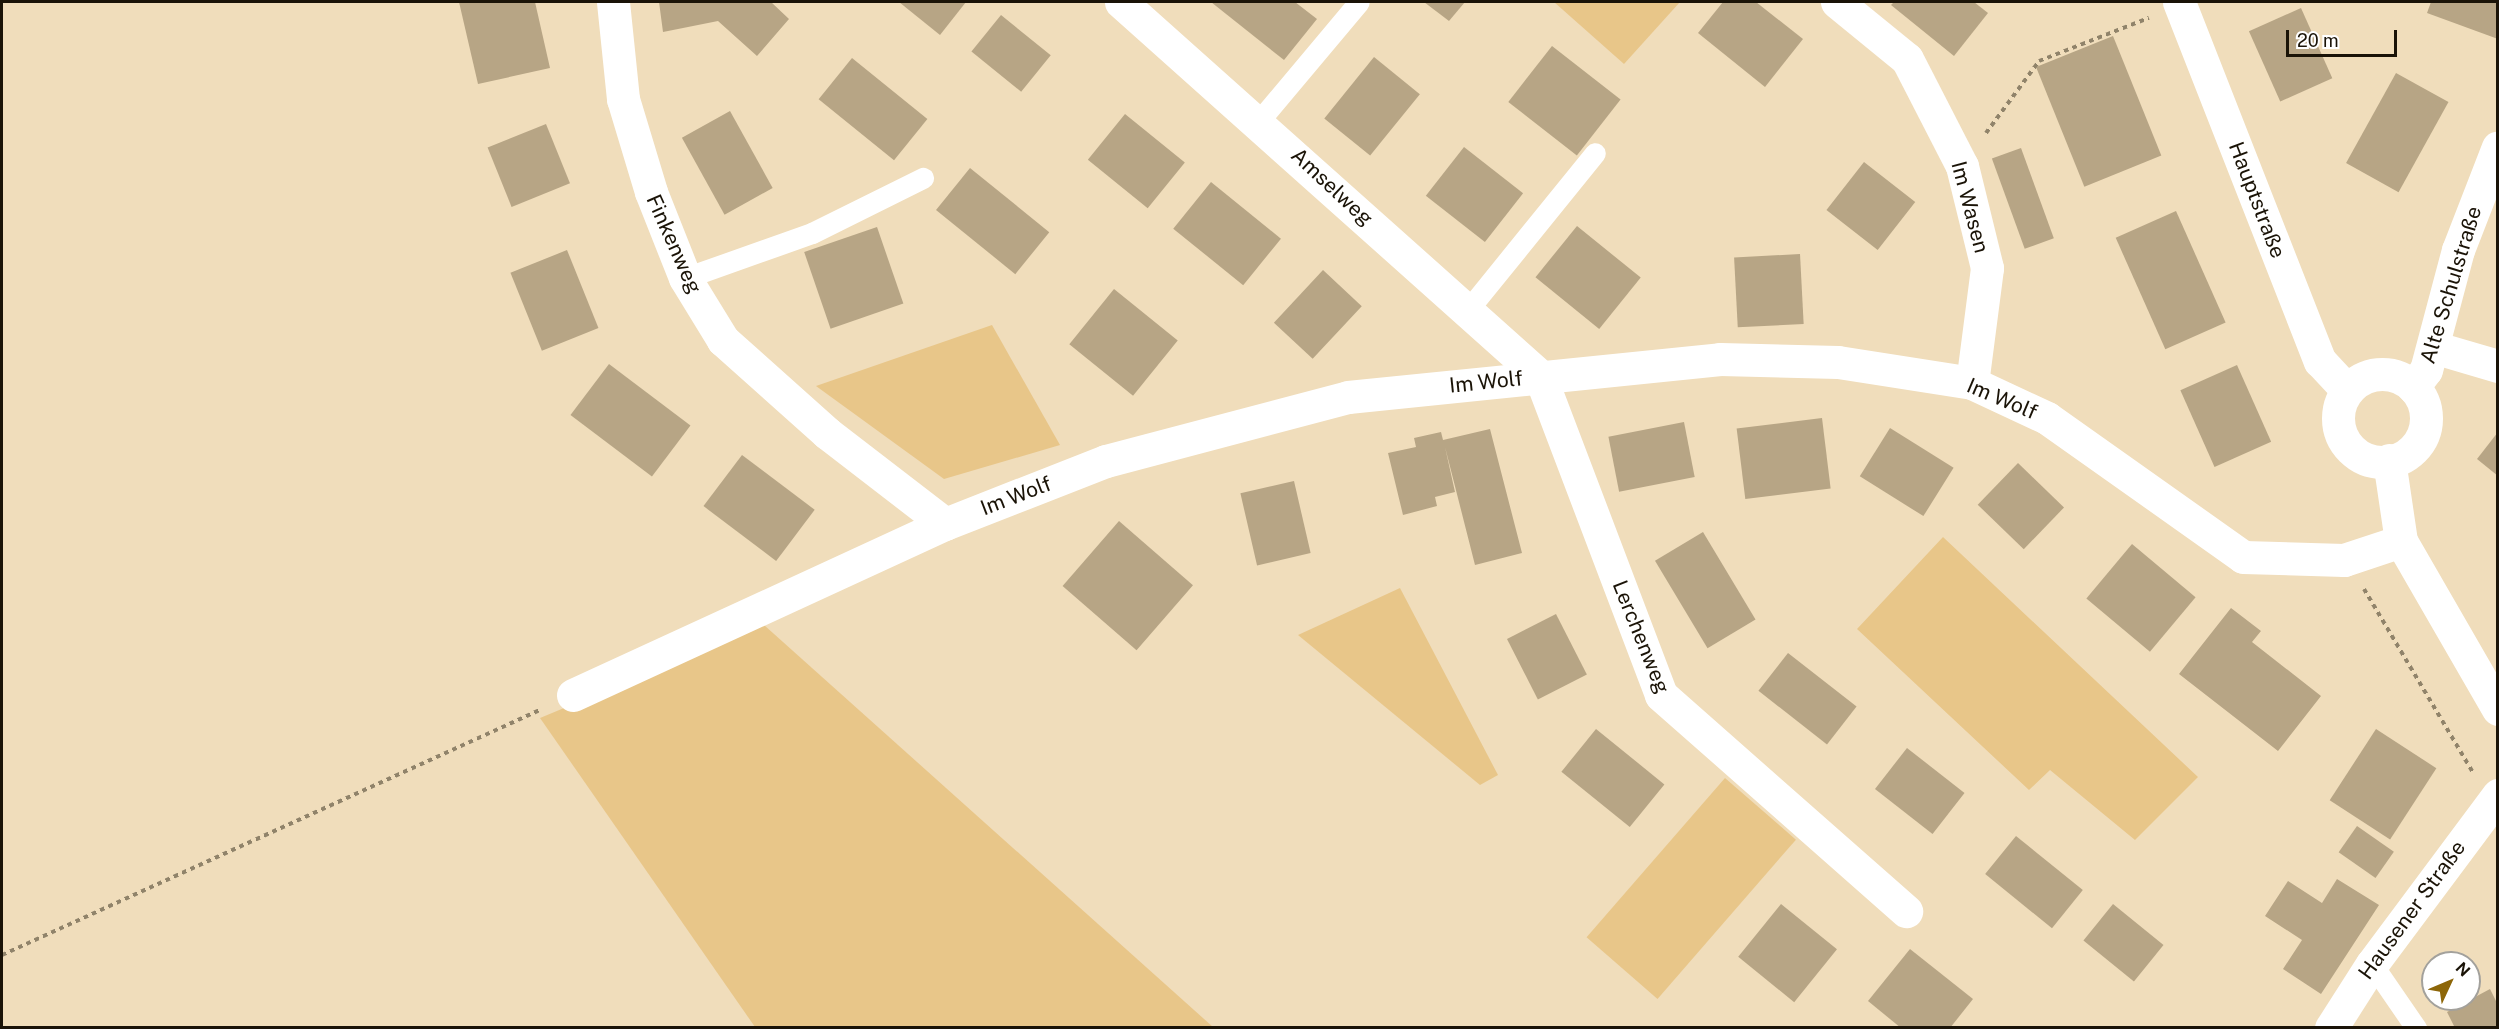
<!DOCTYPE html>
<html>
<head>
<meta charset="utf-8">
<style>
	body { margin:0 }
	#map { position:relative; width:2499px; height:1029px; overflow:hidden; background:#f0ddbb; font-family:"Public Sans",sans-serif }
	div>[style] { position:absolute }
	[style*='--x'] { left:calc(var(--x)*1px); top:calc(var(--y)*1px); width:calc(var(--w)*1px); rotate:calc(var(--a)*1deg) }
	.green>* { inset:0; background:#e8c689; transform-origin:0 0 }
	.building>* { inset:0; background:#b7a585; transform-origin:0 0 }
	.path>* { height:4px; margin-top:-2px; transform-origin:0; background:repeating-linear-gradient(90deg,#90836a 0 4.5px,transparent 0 9px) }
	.service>* { height:21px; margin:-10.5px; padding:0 10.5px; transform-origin:10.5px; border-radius:10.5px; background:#fff }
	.minor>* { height:33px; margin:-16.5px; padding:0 16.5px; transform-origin:16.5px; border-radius:16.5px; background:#fff }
	.tertiary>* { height:33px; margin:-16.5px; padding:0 16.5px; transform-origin:16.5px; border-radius:16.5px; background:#fff }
	.tertiary>.ring { margin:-16.5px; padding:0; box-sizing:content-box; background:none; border:33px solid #fff; border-radius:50% }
	span { translate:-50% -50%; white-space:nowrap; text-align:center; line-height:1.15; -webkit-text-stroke:4.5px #fff; paint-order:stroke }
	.street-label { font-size:21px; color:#1a1307 }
	.frame { position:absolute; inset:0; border:3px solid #1a1307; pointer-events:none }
	.north { position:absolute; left:2421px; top:951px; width:60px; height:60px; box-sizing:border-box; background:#fff; border:2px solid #a3a19c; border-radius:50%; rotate:46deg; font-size:16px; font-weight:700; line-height:24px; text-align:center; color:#1a1307 }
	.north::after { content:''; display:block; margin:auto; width:21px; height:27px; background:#8d6608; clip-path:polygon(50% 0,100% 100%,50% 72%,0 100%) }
	.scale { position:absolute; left:2286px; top:30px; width:111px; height:27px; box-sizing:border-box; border:3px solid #1a1307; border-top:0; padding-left:8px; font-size:18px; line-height:21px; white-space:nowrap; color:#1a1307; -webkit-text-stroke:4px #fff; paint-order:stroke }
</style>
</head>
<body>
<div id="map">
	<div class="green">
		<i style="clip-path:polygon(1554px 2px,1680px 2px,1624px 64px)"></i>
		<i style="clip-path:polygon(992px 325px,1060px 445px,944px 479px,816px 386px)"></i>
		<i style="clip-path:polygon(1943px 537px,2198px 777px,2135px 840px,2050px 770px,2029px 790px,1857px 629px)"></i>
		<i style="clip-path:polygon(1400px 588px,1498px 775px,1480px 785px,1298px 635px)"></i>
		<i style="clip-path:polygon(764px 625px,1213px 1027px,755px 1027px,540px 718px)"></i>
		<i style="left:1725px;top:778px;width:94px;height:211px;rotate:41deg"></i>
	</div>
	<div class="building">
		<i style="clip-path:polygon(459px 2px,535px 2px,550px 68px,478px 84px)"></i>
		<i style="clip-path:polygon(659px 2px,771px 2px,789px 19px,757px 56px,718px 21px,663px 32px)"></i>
		<i style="clip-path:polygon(899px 2px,966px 2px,940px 35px)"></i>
		<i style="clip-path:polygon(1211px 2px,1295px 2px,1317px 19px,1284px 60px)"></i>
		<i style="clip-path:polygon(1424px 2px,1465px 2px,1449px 21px)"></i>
		<i style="clip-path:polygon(1723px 2px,1756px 2px,1803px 39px,1765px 87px,1698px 33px)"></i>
		<i style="clip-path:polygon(1894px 2px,1974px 2px,1988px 13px,1954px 56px,1891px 5px)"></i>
		<i style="clip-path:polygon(2431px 2px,2498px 2px,2498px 39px,2427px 13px)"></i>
		<i style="left:2301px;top:8px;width:77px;height:57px;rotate:66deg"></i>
		<i style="left:1001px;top:15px;width:64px;height:47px;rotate:39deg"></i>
		<i style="left:2113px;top:36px;width:129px;height:83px;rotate:68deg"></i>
		<i style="left:1552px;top:46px;width:87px;height:71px;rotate:38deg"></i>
		<i style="left:1374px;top:57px;width:59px;height:79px;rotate:39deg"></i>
		<i style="left:852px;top:58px;width:97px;height:53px;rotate:39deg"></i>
		<i style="left:2396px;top:73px;width:60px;height:103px;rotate:29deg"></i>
		<i style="left:730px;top:111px;width:88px;height:55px;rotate:61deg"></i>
		<i style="left:1125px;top:114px;width:77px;height:59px;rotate:39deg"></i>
		<i style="left:546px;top:124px;width:64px;height:63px;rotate:68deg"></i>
		<i style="left:1464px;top:147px;width:75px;height:62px;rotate:38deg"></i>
		<i style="left:2021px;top:148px;width:96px;height:31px;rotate:70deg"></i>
		<i style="left:1864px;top:162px;width:65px;height:61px;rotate:38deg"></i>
		<i style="left:970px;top:168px;width:102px;height:54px;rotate:39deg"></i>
		<i style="left:1211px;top:182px;width:90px;height:60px;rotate:39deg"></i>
		<i style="left:2176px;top:211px;width:122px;height:66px;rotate:66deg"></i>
		<i style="left:1577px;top:226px;width:82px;height:66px;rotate:39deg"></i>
		<i style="left:877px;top:227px;width:81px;height:77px;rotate:71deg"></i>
		<i style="left:567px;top:250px;width:84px;height:61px;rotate:68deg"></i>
		<i style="left:1800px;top:254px;width:70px;height:66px;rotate:87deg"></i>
		<i style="left:1323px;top:270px;width:53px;height:72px;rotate:43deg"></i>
		<i style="left:1114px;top:289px;width:82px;height:71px;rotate:39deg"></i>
		<i style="left:609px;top:364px;width:102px;height:64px;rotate:37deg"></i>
		<i style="left:2237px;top:365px;width:84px;height:62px;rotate:66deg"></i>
		<i style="left:1822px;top:418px;width:71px;height:86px;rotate:83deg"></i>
		<i style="left:1684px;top:422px;width:56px;height:77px;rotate:79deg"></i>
		<i style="left:1890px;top:428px;width:75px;height:57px;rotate:32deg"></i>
		<i style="clip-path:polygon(1490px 429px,1522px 553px,1475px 565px,1445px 447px,1455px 492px,1435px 497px,1437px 506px,1403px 515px,1388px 453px,1416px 447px,1414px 438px,1441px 432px,1443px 440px)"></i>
		<i style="clip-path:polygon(2498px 432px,2498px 476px,2477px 459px)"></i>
		<i style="left:742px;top:455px;width:91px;height:64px;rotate:37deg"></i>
		<i style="left:2018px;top:463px;width:64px;height:58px;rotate:44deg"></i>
		<i style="left:1294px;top:481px;width:74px;height:55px;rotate:77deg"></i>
		<i style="left:1119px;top:521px;width:98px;height:86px;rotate:41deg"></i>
		<i style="left:1703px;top:532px;width:102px;height:56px;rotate:59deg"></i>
		<i style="left:2132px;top:544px;width:83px;height:71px;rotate:40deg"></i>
		<i style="clip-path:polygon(2231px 608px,2261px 631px,2252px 642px,2321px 696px,2278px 751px,2179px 674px)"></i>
		<i style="left:1556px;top:614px;width:68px;height:55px;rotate:63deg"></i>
		<i style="left:1788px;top:653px;width:87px;height:48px;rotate:38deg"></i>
		<i style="left:1596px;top:729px;width:88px;height:55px;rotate:39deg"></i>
		<i style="left:2376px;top:729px;width:72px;height:85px;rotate:33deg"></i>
		<i style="left:1907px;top:748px;width:73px;height:52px;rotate:38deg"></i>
		<i style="left:2357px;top:826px;width:45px;height:32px;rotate:35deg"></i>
		<i style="left:2016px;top:836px;width:86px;height:49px;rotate:39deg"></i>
		<i style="clip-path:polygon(2337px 879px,2379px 905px,2321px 994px,2283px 969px,2302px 940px,2265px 916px,2288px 881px,2322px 903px)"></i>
		<i style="left:1781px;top:904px;width:72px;height:68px;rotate:39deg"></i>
		<i style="left:2113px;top:904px;width:65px;height:47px;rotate:39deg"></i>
		<i style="clip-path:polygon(1910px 949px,1973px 999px,1950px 1028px,1901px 1028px,1868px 1001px)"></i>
		<i style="clip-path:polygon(2490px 989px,2498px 1005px,2498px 1028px,2455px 1028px,2447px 1012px)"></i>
	</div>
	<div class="path">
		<i style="--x:1986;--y:133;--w:89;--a:-53.6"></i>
		<i style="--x:2039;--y:61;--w:118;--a:-21.4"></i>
		<i style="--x:2364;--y:589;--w:212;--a:59.3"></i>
		<i style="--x:2;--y:955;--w:593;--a:-24.49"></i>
	</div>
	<div class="service">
		<i style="--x:1259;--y:121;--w:155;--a:-50"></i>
		<i style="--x:685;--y:278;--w:135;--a:-19.5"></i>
		<i style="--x:812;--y:233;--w:124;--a:-26.4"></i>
		<i style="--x:1467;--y:311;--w:203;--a:-51"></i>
		<i style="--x:2372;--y:964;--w:78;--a:55.5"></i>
	</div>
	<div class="minor">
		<i style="--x:613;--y:2;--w:98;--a:84.1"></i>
		<i style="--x:623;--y:99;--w:97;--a:73.2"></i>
		<i style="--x:651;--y:192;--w:92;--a:68.4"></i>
		<i style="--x:685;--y:278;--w:73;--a:58.5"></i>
		<i style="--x:723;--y:340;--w:140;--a:41.8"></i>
		<i style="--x:827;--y:433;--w:149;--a:37.6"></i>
		<i style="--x:1121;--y:2;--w:562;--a:41.75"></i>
		<i style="--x:1540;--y:376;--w:341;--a:69.2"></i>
		<i style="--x:1661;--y:695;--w:327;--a:41.4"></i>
		<i style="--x:1837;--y:2;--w:90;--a:39.2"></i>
		<i style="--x:1907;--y:59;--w:120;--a:62.8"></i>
		<i style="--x:1962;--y:166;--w:105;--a:76.2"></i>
		<i style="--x:1987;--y:268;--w:116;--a:97.4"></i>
		<i style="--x:2433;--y:347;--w:68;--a:16.3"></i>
		<i style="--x:2413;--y:387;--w:21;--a:-53"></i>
		<i style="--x:2426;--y:370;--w:124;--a:-75.1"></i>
		<i style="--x:2458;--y:250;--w:110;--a:-68.8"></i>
		<i style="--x:573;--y:695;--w:409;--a:-24.7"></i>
		<i style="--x:945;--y:524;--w:173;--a:-21.4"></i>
		<i style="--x:1106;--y:461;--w:250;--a:-14.8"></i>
		<i style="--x:1348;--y:397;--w:374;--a:-5.8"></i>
		<i style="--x:1720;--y:359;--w:118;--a:1.5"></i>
		<i style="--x:1838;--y:362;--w:136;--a:8.9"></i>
		<i style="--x:1972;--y:383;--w:83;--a:25"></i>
		<i style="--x:2047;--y:418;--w:240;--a:35.3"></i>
		<i style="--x:2243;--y:557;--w:101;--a:1.7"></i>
		<i style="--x:2344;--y:560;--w:60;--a:-18.4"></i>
		<i style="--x:2331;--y:1028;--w:76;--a:-57.4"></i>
		<i style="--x:2372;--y:964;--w:211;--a:-53.3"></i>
	</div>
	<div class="tertiary">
		<i style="--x:2179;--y:2;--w:386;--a:68.6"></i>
		<i style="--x:2320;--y:361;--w:40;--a:47"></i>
		<i class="ring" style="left:2338px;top:374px;width:55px;height:55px"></i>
		<i style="--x:2389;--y:460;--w:82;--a:81.6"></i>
		<i style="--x:2401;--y:541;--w:194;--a:60"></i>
	</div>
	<div class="street-label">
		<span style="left:1332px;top:187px;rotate:43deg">Amselweg</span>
		<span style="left:2257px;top:200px;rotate:69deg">Hauptstraße</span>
		<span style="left:1970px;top:207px;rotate:75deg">Im Wasen</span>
		<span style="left:674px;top:244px;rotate:66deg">Finkenweg</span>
		<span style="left:2451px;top:285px;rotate:-73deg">Alte Schulstraße</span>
		<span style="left:1486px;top:382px;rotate:-6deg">Im Wolf</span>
		<span style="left:2002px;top:399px;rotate:23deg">Im Wolf</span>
		<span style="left:1016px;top:496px;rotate:-21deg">Im Wolf</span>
		<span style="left:1641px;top:637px;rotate:68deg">Lerchenweg</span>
		<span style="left:2412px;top:910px;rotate:-54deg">Hausener Straße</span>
	</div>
	<div class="frame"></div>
	<div class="north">N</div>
	<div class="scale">20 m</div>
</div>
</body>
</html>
